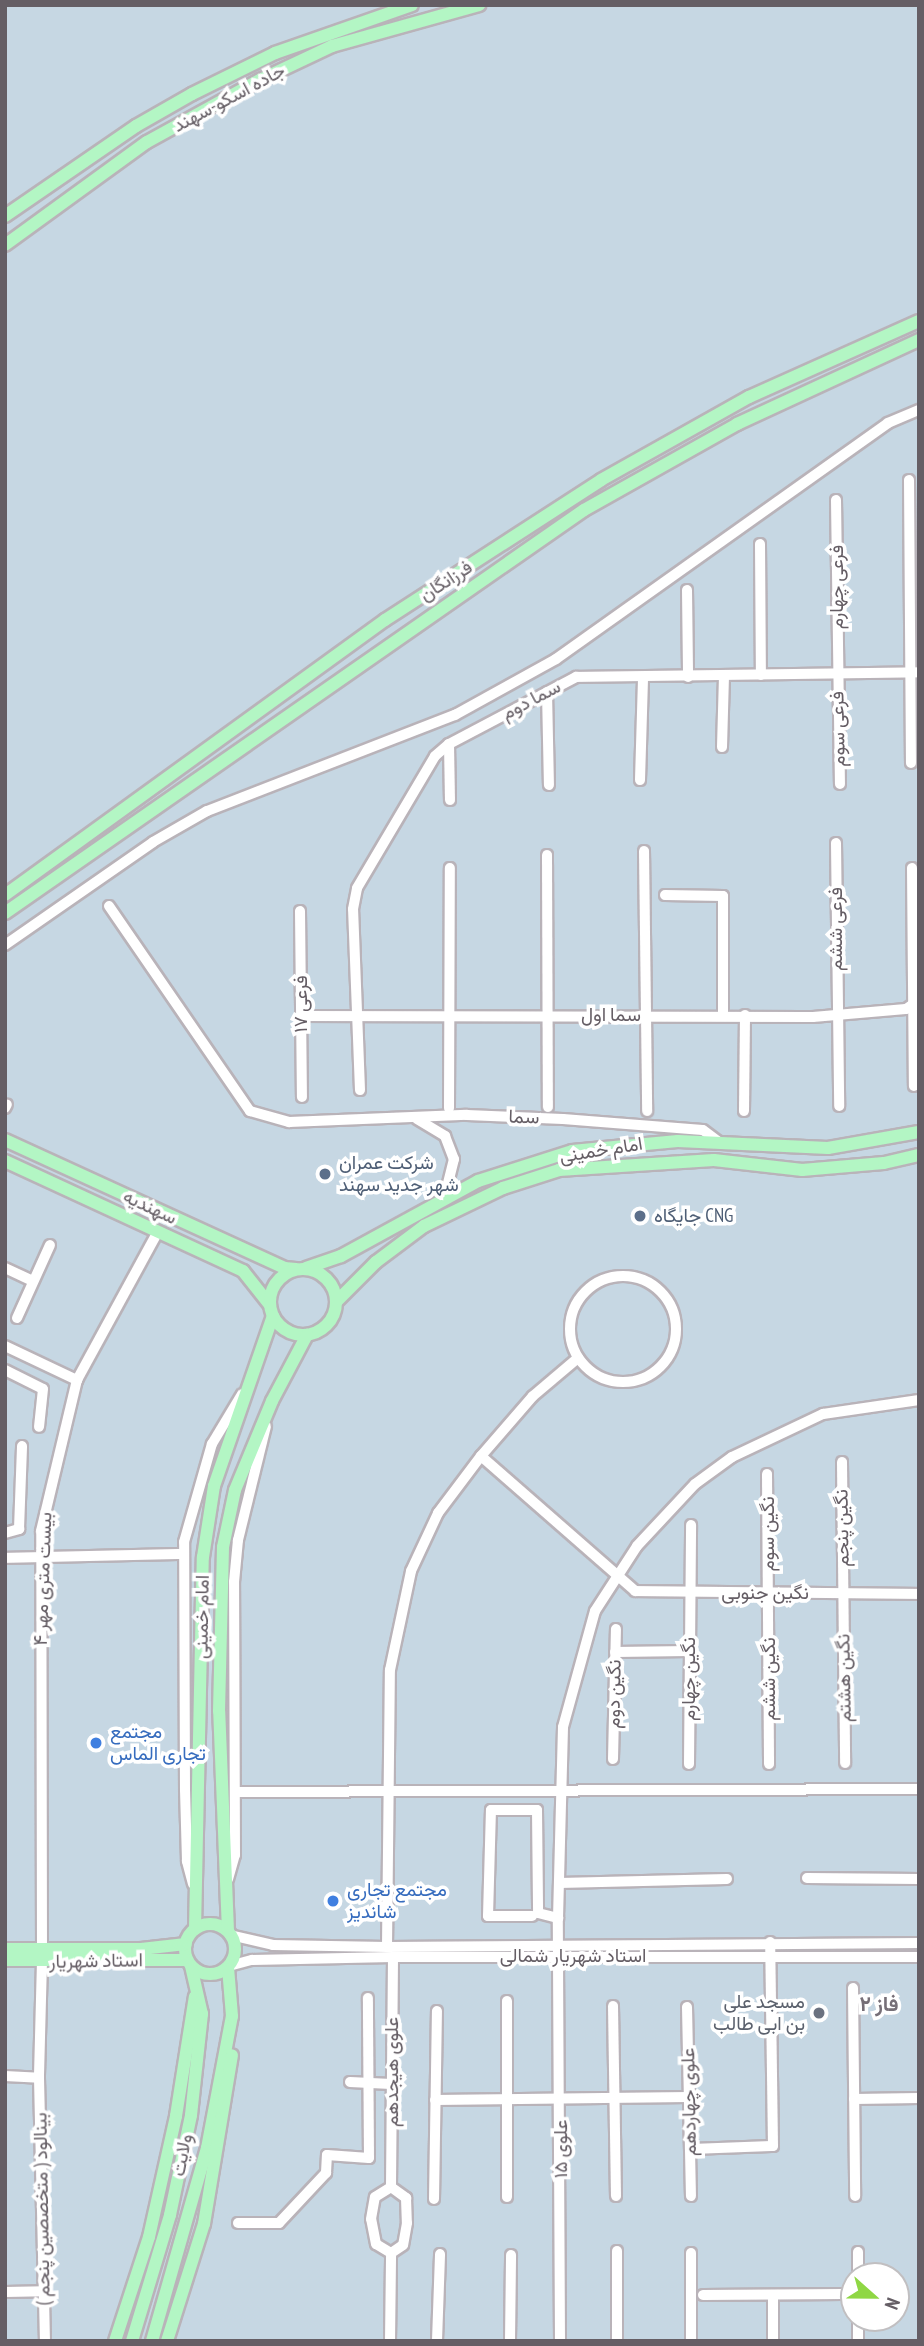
<!DOCTYPE html>
<html>
<head>
<meta charset="utf-8">
<style>
	body { margin:0 }
	#map { position:relative; width:924px; height:2346px; overflow:hidden; background:#e6eee8; font-family:"PT Sans Narrow",Vazirmatn,sans-serif }
	div>[style] { position:absolute }
	[style*='--x'] { left:calc(var(--x)*1px); top:calc(var(--y)*1px); width:calc(var(--w)*1px); rotate:calc(var(--a)*1deg) }
	.green>* { inset:0; background:#c6d7e3 }
	.roads { filter:drop-shadow(2px 0 #b9b3b9) drop-shadow(-2px 0 #b9b3b9) drop-shadow(0 2px #b9b3b9) drop-shadow(0 -2px #b9b3b9) }
	.minor>* { height:10px; margin:-5px; padding:0 5px; transform-origin:5px; border-radius:5px; background:#fff }
	.minor>.ring { margin:-5px; padding:0; box-sizing:content-box; background:none; border:10px solid #fff; border-radius:50% }
	.major>* { height:12px; margin:-6px; padding:0 6px; transform-origin:6px; border-radius:6px; background:#b3f6c4 }
	.major>.ring { margin:-6px; padding:0; box-sizing:content-box; background:none; border:12px solid #b3f6c4; border-radius:50% }
	.dots>* { width:19px; height:19px; translate:-50% -50%; box-sizing:border-box; border:4px solid #fff; border-radius:50% }
	span { translate:-50% -50%; white-space:nowrap; text-align:center; line-height:1.15; -webkit-text-stroke:7px #fff; paint-order:stroke }
	.street-label { font-size:19px; color:#655e65 }
	.service-label { font-size:19px; color:#4e5e75 }
	.left { translate:0 -50%; text-align:left }
	.shop-label { font-size:19px; color:#366cbe }
	.worship-label { font-size:19px; color:#5b616d }
	.right { translate:-100% -50%; text-align:right }
	.neighbourhood-label { font-size:21px; color:#766f77; font-weight:700 }
	.frame { position:absolute; inset:0; border:7px solid #655e65; pointer-events:none }
	.north { position:absolute; left:840px; top:2262px; width:70px; height:70px; box-sizing:border-box; background:#fff; border:2px solid #c1bfc1; border-radius:50%; rotate:111deg; font-size:19px; font-weight:700; line-height:28px; text-align:center; color:#655e65 }
	.north::after { content:''; display:block; margin:auto; width:24px; height:32px; background:#8fd744; clip-path:polygon(50% 0,100% 100%,50% 72%,0 100%) }
</style>
</head>
<body>
<div id="map">
	<div class="green">
		<i style="clip-path:polygon(evenodd,5px 5px,919px 5px,919px 2341px,5px 2341px,5px 5px,854px 2276px,896px 2276px,896px 2318px,854px 2318px,854px 2276px)"></i>
	</div>
	<div class="roads">
		<div class="minor">
			<i style="--x:909;--y:480;--w:283;--a:89.6"></i>
			<i style="--x:836;--y:500;--w:284;--a:89.2"></i>
			<i style="--x:760;--y:544;--w:131;--a:89.6"></i>
			<i style="--x:687;--y:590;--w:87;--a:89.3"></i>
			<i style="--x:547;--y:692;--w:93;--a:88.8"></i>
			<i style="--x:449;--y:744;--w:56;--a:89"></i>
			<i style="--x:722;--y:747;--w:71;--a:-88.4"></i>
			<i style="--x:640;--y:780;--w:103;--a:-88.3"></i>
			<i style="--x:836;--y:843;--w:263;--a:89.3"></i>
			<i style="--x:644;--y:851;--w:260;--a:89.3"></i>
			<i style="--x:547;--y:855;--w:252;--a:89.8"></i>
			<i style="--x:912;--y:868;--w:218;--a:89.5"></i>
			<i style="--x:665;--y:895;--w:58;--a:1"></i>
			<i style="--x:723;--y:896;--w:118;--a:90"></i>
			<i style="--x:109;--y:906;--w:249;--a:55.5"></i>
			<i style="--x:250;--y:1111;--w:41;--a:15.8"></i>
			<i style="--x:289;--y:1122;--w:178;--a:-2.3"></i>
			<i style="--x:467;--y:1115;--w:96;--a:2.4"></i>
			<i style="--x:563;--y:1119;--w:140;--a:4.5"></i>
			<i style="--x:703;--y:1130;--w:20;--a:37"></i>
			<i style="--x:300;--y:911;--w:186;--a:89.4"></i>
			<i style="--x:5;--y:945;--w:180;--a:-34.8"></i>
			<i style="--x:153;--y:842;--w:62;--a:-29.9"></i>
			<i style="--x:207;--y:811;--w:266;--a:-21.2"></i>
			<i style="--x:455;--y:715;--w:115;--a:-29"></i>
			<i style="--x:556;--y:659;--w:407;--a:-35.4"></i>
			<i style="--x:888;--y:423;--w:34;--a:-23"></i>
			<i style="--x:301;--y:1016;--w:512;--a:0.11"></i>
			<i style="--x:813;--y:1017;--w:93;--a:-4.9"></i>
			<i style="--x:906;--y:1009;--w:16;--a:-35"></i>
			<i style="--x:360;--y:1090;--w:181;--a:-92.2"></i>
			<i style="--x:353;--y:909;--w:21;--a:-79"></i>
			<i style="--x:357;--y:888;--w:153;--a:-59.4"></i>
			<i style="--x:435;--y:756;--w:18;--a:-41"></i>
			<i style="--x:449;--y:744;--w:144;--a:-27.8"></i>
			<i style="--x:576;--y:677;--w:343;--a:-0.8"></i>
			<i style="--x:5;--y:1108;--w:4;--a:-63"></i>
			<i style="--x:449;--y:1108;--w:240;--a:-89.8"></i>
			<i style="--x:744;--y:1111;--w:96;--a:-89.4"></i>
			<i style="--x:417;--y:1119;--w:33;--a:31"></i>
			<i style="--x:445;--y:1136;--w:25;--a:69"></i>
			<i style="--x:454;--y:1159;--w:41;--a:104"></i>
			<i style="--x:5;--y:1268;--w:31;--a:25"></i>
			<i class="ring" style="left:570px;top:1276px;width:96px;height:96px"></i>
			<i style="--x:17;--y:1318;--w:80;--a:-65.7"></i>
			<i style="--x:5;--y:1346;--w:80;--a:25.3"></i>
			<i style="--x:5;--y:1370;--w:42;--a:26.6"></i>
			<i style="--x:43;--y:1389;--w:38;--a:96"></i>
			<i style="--x:481;--y:1456;--w:205;--a:41.2"></i>
			<i style="--x:635;--y:1591;--w:284;--a:0.6"></i>
			<i style="--x:842;--y:1462;--w:301;--a:89.4"></i>
			<i style="--x:767;--y:1474;--w:290;--a:89.6"></i>
			<i style="--x:5;--y:1533;--w:15;--a:-16"></i>
			<i style="--x:19;--y:1529;--w:83;--a:-87.9"></i>
			<i style="--x:5;--y:1558;--w:179;--a:-1.3"></i>
			<i style="--x:615;--y:1652;--w:74;--a:-0.8"></i>
			<i style="--x:613;--y:1759;--w:130;--a:-88.7"></i>
			<i style="--x:689;--y:1764;--w:239;--a:-89.5"></i>
			<i style="--x:236;--y:1792;--w:683;--a:-0.25"></i>
			<i style="--x:807;--y:1878;--w:112;--a:0.5"></i>
			<i style="--x:228;--y:1879;--w:25;--a:-74"></i>
			<i style="--x:235;--y:1855;--w:273;--a:-90.2"></i>
			<i style="--x:234;--y:1582;--w:42;--a:-84.6"></i>
			<i style="--x:238;--y:1540;--w:117;--a:-76.2"></i>
			<i style="--x:559;--y:1883;--w:168;--a:-1.4"></i>
			<i style="--x:193;--y:1884;--w:24;--a:-105"></i>
			<i style="--x:187;--y:1861;--w:71;--a:-91.6"></i>
			<i style="--x:185;--y:1790;--w:248;--a:-90.2"></i>
			<i style="--x:184;--y:1542;--w:102;--a:-74.1"></i>
			<i style="--x:212;--y:1444;--w:58;--a:-59"></i>
			<i style="--x:532;--y:1916;--w:44;--a:180"></i>
			<i style="--x:488;--y:1916;--w:106;--a:-88.4"></i>
			<i style="--x:491;--y:1810;--w:46;--a:0"></i>
			<i style="--x:537;--y:1810;--w:103;--a:89.4"></i>
			<i style="--x:538;--y:1913;--w:21;--a:14"></i>
			<i style="--x:230;--y:1935;--w:44;--a:13.1"></i>
			<i style="--x:273;--y:1945;--w:114;--a:1"></i>
			<i style="--x:387;--y:1947;--w:532;--a:-0.43"></i>
			<i style="--x:387;--y:1947;--w:277;--a:-89.4"></i>
			<i style="--x:390;--y:1670;--w:101;--a:-78"></i>
			<i style="--x:411;--y:1571;--w:64;--a:-65"></i>
			<i style="--x:438;--y:1513;--w:71;--a:-53"></i>
			<i style="--x:481;--y:1456;--w:79;--a:-49.1"></i>
			<i style="--x:533;--y:1396;--w:59;--a:-40.2"></i>
			<i style="--x:42;--y:1951;--w:420;--a:-90.1"></i>
			<i style="--x:41;--y:1531;--w:155;--a:-76.6"></i>
			<i style="--x:77;--y:1380;--w:167;--a:-61.4"></i>
			<i style="--x:42;--y:1961;--w:117;--a:91.5"></i>
			<i style="--x:39;--y:2078;--w:263;--a:88.7"></i>
			<i style="--x:229;--y:1966;--w:24;--a:-15"></i>
			<i style="--x:252;--y:1960;--w:141;--a:-1.2"></i>
			<i style="--x:393;--y:1957;--w:526;--a:0"></i>
			<i style="--x:853;--y:1988;--w:208;--a:89.4"></i>
			<i style="--x:613;--y:2006;--w:190;--a:89.1"></i>
			<i style="--x:687;--y:2007;--w:189;--a:88.8"></i>
			<i style="--x:5;--y:2076;--w:34;--a:3"></i>
			<i style="--x:350;--y:2082;--w:41;--a:2.8"></i>
			<i style="--x:854;--y:2099;--w:65;--a:-0.9"></i>
			<i style="--x:435;--y:2100;--w:254;--a:-0.7"></i>
			<i style="--x:690;--y:2149;--w:83;--a:-2.1"></i>
			<i style="--x:773;--y:2146;--w:204;--a:-90.8"></i>
			<i style="--x:391;--y:2187;--w:230;--a:-89.5"></i>
			<i style="--x:391;--y:2187;--w:19;--a:36"></i>
			<i style="--x:406;--y:2198;--w:25;--a:88"></i>
			<i style="--x:407;--y:2223;--w:22;--a:100"></i>
			<i style="--x:403;--y:2245;--w:14;--a:146"></i>
			<i style="--x:391;--y:2253;--w:17;--a:-149"></i>
			<i style="--x:376;--y:2244;--w:25;--a:-101"></i>
			<i style="--x:371;--y:2219;--w:22;--a:-80"></i>
			<i style="--x:375;--y:2197;--w:19;--a:-32"></i>
			<i style="--x:507;--y:2197;--w:196;--a:-90"></i>
			<i style="--x:434;--y:2199;--w:188;--a:-89.1"></i>
			<i style="--x:238;--y:2223;--w:41;--a:0"></i>
			<i style="--x:279;--y:2223;--w:69;--a:-46.8"></i>
			<i style="--x:326;--y:2173;--w:18;--a:-87"></i>
			<i style="--x:327;--y:2155;--w:42;--a:4.1"></i>
			<i style="--x:369;--y:2158;--w:160;--a:-90.4"></i>
			<i style="--x:691;--y:2253;--w:88;--a:90"></i>
			<i style="--x:858;--y:2276;--w:24;--a:-90"></i>
			<i style="--x:5;--y:2292;--w:39;--a:-1"></i>
			<i style="--x:703;--y:2295;--w:140;--a:-0.4"></i>
			<i style="--x:773;--y:2296;--w:45;--a:90"></i>
			<i style="--x:390;--y:2341;--w:88;--a:-89.3"></i>
			<i style="--x:437;--y:2341;--w:87;--a:-88"></i>
			<i style="--x:510;--y:2341;--w:86;--a:-89.3"></i>
			<i style="--x:560;--y:2341;--w:423;--a:-90.3"></i>
			<i style="--x:558;--y:1918;--w:191;--a:-88.5"></i>
			<i style="--x:563;--y:1727;--w:120;--a:-74.6"></i>
			<i style="--x:595;--y:1611;--w:77;--a:-57.1"></i>
			<i style="--x:637;--y:1546;--w:85;--a:-46.9"></i>
			<i style="--x:695;--y:1484;--w:46;--a:-36.1"></i>
			<i style="--x:732;--y:1457;--w:101;--a:-25.3"></i>
			<i style="--x:823;--y:1414;--w:97;--a:-8.3"></i>
			<i style="--x:617;--y:2341;--w:90;--a:-90"></i>
			<i style="--x:858;--y:2341;--w:23;--a:-90"></i>
		</div>
		<div class="major">
			<i style="--x:5;--y:216;--w:159;--a:-34.5"></i>
			<i style="--x:136;--y:126;--w:64;--a:-29.7"></i>
			<i style="--x:192;--y:94;--w:93;--a:-26.3"></i>
			<i style="--x:275;--y:53;--w:145;--a:-19.3"></i>
			<i style="--x:5;--y:245;--w:175;--a:-36"></i>
			<i style="--x:147;--y:142;--w:129;--a:-28.8"></i>
			<i style="--x:260;--y:80;--w:80;--a:-25.3"></i>
			<i style="--x:332;--y:46;--w:153;--a:-15.6"></i>
			<i style="--x:5;--y:895;--w:469;--a:-35.9"></i>
			<i style="--x:385;--y:620;--w:257;--a:-32.9"></i>
			<i style="--x:601;--y:480;--w:170;--a:-29.3"></i>
			<i style="--x:749;--y:397;--w:186;--a:-24.1"></i>
			<i style="--x:5;--y:913;--w:705;--a:-34.84"></i>
			<i style="--x:584;--y:510;--w:176;--a:-29.3"></i>
			<i style="--x:737;--y:424;--w:200;--a:-24.8"></i>
			<i style="--x:5;--y:1140;--w:307;--a:24.6"></i>
			<i style="--x:284;--y:1268;--w:12;--a:5"></i>
			<i style="--x:5;--y:1161;--w:262;--a:24.8"></i>
			<i style="--x:243;--y:1271;--w:43;--a:51.5"></i>
			<i style="--x:306;--y:1268;--w:37;--a:-19"></i>
			<i style="--x:341;--y:1256;--w:156;--a:-28.7"></i>
			<i style="--x:478;--y:1181;--w:99;--a:-17.7"></i>
			<i style="--x:572;--y:1151;--w:106;--a:-5.4"></i>
			<i style="--x:678;--y:1141;--w:150;--a:2.7"></i>
			<i style="--x:828;--y:1148;--w:92;--a:-10"></i>
			<i class="ring" style="left:270px;top:1269px;width:54px;height:54px"></i>
			<i style="--x:337;--y:1301;--w:55;--a:-45"></i>
			<i style="--x:376;--y:1262;--w:60;--a:-36.9"></i>
			<i style="--x:424;--y:1226;--w:88;--a:-25.7"></i>
			<i style="--x:503;--y:1188;--w:59;--a:-17.8"></i>
			<i style="--x:559;--y:1170;--w:155;--a:-3.7"></i>
			<i style="--x:714;--y:1160;--w:89;--a:6.5"></i>
			<i style="--x:802;--y:1170;--w:82;--a:-4.9"></i>
			<i style="--x:884;--y:1163;--w:36;--a:-13"></i>
			<i class="ring" style="left:185px;top:1924px;width:38px;height:38px"></i>
			<i style="--x:195;--y:1929;--w:372;--a:-88.8"></i>
			<i style="--x:203;--y:1557;--w:72;--a:-81.2"></i>
			<i style="--x:214;--y:1486;--w:180;--a:-70.9"></i>
			<i style="--x:228;--y:1931;--w:220;--a:-92.3"></i>
			<i style="--x:219;--y:1711;--w:164;--a:-88.6"></i>
			<i style="--x:223;--y:1547;--w:58;--a:-78.1"></i>
			<i style="--x:235;--y:1490;--w:96;--a:-67.4"></i>
			<i style="--x:272;--y:1401;--w:75;--a:-62.1"></i>
			<i style="--x:5;--y:1949;--w:136;--a:0"></i>
			<i style="--x:141;--y:1949;--w:45;--a:-6.3"></i>
			<i style="--x:5;--y:1960;--w:182;--a:0"></i>
			<i style="--x:115;--y:2341;--w:109;--a:-71.9"></i>
			<i style="--x:149;--y:2237;--w:124;--a:-77.4"></i>
			<i style="--x:176;--y:2116;--w:121;--a:-81"></i>
			<i style="--x:132;--y:2341;--w:132;--a:-73.2"></i>
			<i style="--x:170;--y:2215;--w:102;--a:-78.1"></i>
			<i style="--x:191;--y:2115;--w:102;--a:-83.8"></i>
			<i style="--x:202;--y:2014;--w:49;--a:-102.9"></i>
			<i style="--x:152;--y:2341;--w:201;--a:-74.1"></i>
			<i style="--x:207;--y:2148;--w:134;--a:-79.3"></i>
			<i style="--x:232;--y:2016;--w:49;--a:-94.7"></i>
			<i style="--x:167;--y:2341;--w:123;--a:-72.5"></i>
			<i style="--x:204;--y:2224;--w:171;--a:-80.6"></i>
		</div>
	</div>
	<div class="dots">
		<i style="left:325px;top:1174px;background:#5c6f8a"></i>
		<i style="left:640px;top:1216px;background:#5c6f8a"></i>
		<i style="left:96px;top:1743px;background:#3f7fe0"></i>
		<i style="left:333px;top:1901px;background:#3f7fe0"></i>
		<i style="left:819px;top:2013px;background:#6b7280"></i>
	</div>
	<div class="street-label">
		<span style="left:229px;top:98px;rotate:-28deg">جاده اسکو-سهند</span>
		<span style="left:446px;top:581px;rotate:-33deg">فرزانگان</span>
		<span style="left:837px;top:587px;rotate:-90deg">فرعی چهارم</span>
		<span style="left:531px;top:700px;rotate:-28deg">سما دوم</span>
		<span style="left:838px;top:729px;rotate:-91deg">فرعی سوم</span>
		<span style="left:836px;top:929px;rotate:-90deg">فرعی ششم</span>
		<span style="left:301px;top:1004px;rotate:-90deg">فرعی ۱۷</span>
		<span style="left:611px;top:1015px">سما اول</span>
		<span style="left:524px;top:1117px;rotate:2deg">سما</span>
		<span style="left:601px;top:1150px;rotate:-9deg">امام خمینی</span>
		<span style="left:150px;top:1207px;rotate:25deg">سهندیه</span>
		<span style="left:842px;top:1528px;rotate:-91deg">نگین پنجم</span>
		<span style="left:768px;top:1534px;rotate:-90deg">نگین سوم</span>
		<span style="left:43px;top:1579px;rotate:-88deg">بیست متری مهر ۴</span>
		<span style="left:765px;top:1593px">نگین جنوبی</span>
		<span style="left:202px;top:1617px;rotate:-89deg">امام خمینی</span>
		<span style="left:844px;top:1678px;rotate:-91deg">نگین هشتم</span>
		<span style="left:689px;top:1679px;rotate:-90deg">نگین چهارم</span>
		<span style="left:769px;top:1679px;rotate:-90deg">نگین ششم</span>
		<span style="left:614px;top:1694px;rotate:-89deg">نگین دوم</span>
		<span style="left:573px;top:1956px">استاد شهریار شمالی</span>
		<span style="left:96px;top:1961px;rotate:-1deg">استاد شهریار</span>
		<span style="left:392px;top:2072px;rotate:-90deg">علوی هیجدهم</span>
		<span style="left:689px;top:2102px;rotate:-91deg">علوی چهاردهم</span>
		<span style="left:561px;top:2149px;rotate:-90deg">علوی ۱۵</span>
		<span style="left:182px;top:2155px;rotate:-79deg">ولایت</span>
		<span style="left:42px;top:2209px;rotate:-91deg">بینالود ( متخصصین پنجم )</span>
	</div>
	<div class="service-label">
		<span class="left" style="left:339px;top:1174px">شرکت عمران<br>شهر جدید سهند</span>
		<span class="left" style="left:654px;top:1216px">جایگاه CNG</span>
	</div>
	<div class="shop-label">
		<span class="left" style="left:110px;top:1743px">مجتمع<br>تجاری الماس</span>
		<span class="left" style="left:347px;top:1901px">مجتمع تجاری<br>شاندیز</span>
	</div>
	<div class="worship-label">
		<span class="right" style="left:805px;top:2013px">مسجد علی<br>بن ابی طالب</span>
	</div>
	<div class="neighbourhood-label">
		<span style="left:879px;top:2004px">فاز ۲</span>
	</div>
	<div class="frame"></div>
	<div class="north">N</div>
</div>
</body>
</html>
